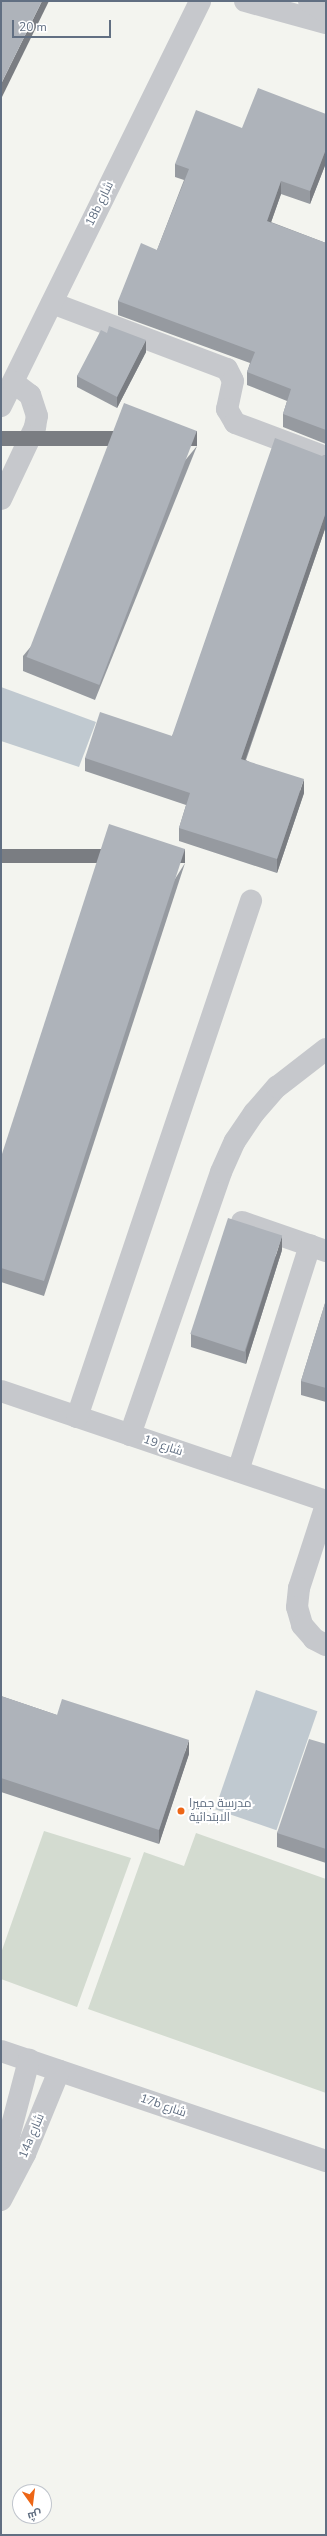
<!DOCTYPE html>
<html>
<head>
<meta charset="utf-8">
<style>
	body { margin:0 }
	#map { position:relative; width:327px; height:2536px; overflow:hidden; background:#f3f4ef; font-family:"Nunito Sans",Cairo,sans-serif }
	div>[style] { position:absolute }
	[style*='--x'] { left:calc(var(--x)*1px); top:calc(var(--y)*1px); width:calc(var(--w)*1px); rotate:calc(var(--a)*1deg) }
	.green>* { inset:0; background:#d3dbd0 }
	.water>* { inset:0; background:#c0c9d0; transform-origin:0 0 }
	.minor>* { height:22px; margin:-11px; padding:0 11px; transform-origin:11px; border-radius:11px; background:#c6c8cc }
	.wall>* { inset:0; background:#969aa0 }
	.shaded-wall>* { inset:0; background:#7a7d82; transform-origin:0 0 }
	.building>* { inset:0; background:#aeb3ba; transform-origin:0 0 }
	.dots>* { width:11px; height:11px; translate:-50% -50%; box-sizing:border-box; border:2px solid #fff; border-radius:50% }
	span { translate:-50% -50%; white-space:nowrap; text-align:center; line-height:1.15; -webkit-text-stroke:4px #fff; paint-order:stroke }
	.street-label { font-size:12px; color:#616f82 }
	.poi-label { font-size:12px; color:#616f82 }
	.left { translate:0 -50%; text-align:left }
	.frame { position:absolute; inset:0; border:2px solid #616f82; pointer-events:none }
	.north { position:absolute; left:12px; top:2484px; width:40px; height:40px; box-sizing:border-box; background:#fff; border:1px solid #c0c5cd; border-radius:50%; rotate:166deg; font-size:11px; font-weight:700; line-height:16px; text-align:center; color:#616f82 }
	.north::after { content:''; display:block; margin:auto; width:14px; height:18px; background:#ed6616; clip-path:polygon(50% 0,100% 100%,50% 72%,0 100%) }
	.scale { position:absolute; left:12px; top:20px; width:99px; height:18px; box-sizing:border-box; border:2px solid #616f82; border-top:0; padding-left:5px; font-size:12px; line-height:14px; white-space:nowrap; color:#616f82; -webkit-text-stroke:3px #fff; paint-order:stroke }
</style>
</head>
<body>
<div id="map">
	<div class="green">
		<i style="clip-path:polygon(44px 1831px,131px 1858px,77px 2007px,1px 1979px,1px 1953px)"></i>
		<i style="clip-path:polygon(196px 1833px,326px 1879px,326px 2093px,88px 2009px,144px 1852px,184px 1866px)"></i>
	</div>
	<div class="water">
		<i style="clip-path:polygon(1px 687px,96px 722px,79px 767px,1px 741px)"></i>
		<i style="left:256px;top:1690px;width:65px;height:126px;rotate:19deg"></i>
	</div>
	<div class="minor">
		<i style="--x:245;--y:1;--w:84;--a:15.2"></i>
		<i style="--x:309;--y:1;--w:20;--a:33"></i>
		<i style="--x:52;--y:303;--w:187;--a:20.7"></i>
		<i style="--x:227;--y:369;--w:13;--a:63"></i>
		<i style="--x:233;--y:381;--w:29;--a:102"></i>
		<i style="--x:227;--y:409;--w:16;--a:60"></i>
		<i style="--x:235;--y:423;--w:97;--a:20.5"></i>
		<i style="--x:1;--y:406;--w:451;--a:-63.8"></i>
		<i style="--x:1;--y:499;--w:80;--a:-64.7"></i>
		<i style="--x:35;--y:427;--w:11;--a:-80"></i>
		<i style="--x:37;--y:416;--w:22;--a:-108"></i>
		<i style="--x:30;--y:395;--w:21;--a:-143"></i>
		<i style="--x:242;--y:1222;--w:89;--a:19"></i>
		<i style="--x:1;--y:1391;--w:343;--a:18.7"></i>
		<i style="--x:77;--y:1417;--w:545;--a:-71.37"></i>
		<i style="--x:130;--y:1435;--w:278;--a:-70.9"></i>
		<i style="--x:221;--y:1172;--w:34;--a:-66"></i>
		<i style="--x:235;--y:1141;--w:34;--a:-56"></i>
		<i style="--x:254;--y:1113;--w:35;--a:-49"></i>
		<i style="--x:277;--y:1087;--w:62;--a:-37.8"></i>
		<i style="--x:238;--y:1471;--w:237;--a:-72.3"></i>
		<i style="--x:326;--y:1505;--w:87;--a:108"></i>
		<i style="--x:299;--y:1588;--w:19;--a:96"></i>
		<i style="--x:297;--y:1607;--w:19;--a:74"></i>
		<i style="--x:302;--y:1625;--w:18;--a:49"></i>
		<i style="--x:314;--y:1639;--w:13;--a:27"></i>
		<i style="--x:1;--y:2051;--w:343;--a:18.7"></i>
		<i style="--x:1;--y:2167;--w:111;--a:-75.3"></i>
		<i style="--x:1;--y:2200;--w:52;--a:-62.4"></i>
		<i style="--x:25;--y:2154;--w:90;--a:-67.7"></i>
	</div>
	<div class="wall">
		<i style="clip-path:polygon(326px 114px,326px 163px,310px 204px,281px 194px,271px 222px,326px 243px,326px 444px,283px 427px,283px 414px,287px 401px,247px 385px,247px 372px,250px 363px,118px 315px,118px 301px,157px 250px,184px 180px,175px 177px,175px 164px,242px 128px)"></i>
		<i style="clip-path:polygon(107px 333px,146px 352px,117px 408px,77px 387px,77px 376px)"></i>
		<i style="clip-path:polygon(197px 446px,95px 700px,23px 671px,23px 656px)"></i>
		<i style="clip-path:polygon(326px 455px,326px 526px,246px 760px,304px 793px,277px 873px,179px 841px,179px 828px,186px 805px,85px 771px,85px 758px,172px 736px,322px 456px)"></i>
		<i style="clip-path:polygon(185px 863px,44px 1296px,1px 1282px,1px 1157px)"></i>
		<i style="clip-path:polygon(282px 1250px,246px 1364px,191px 1347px,191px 1334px)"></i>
		<i style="clip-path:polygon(326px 1300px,326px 1402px,301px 1395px,301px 1381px)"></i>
		<i style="clip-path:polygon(1px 1696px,57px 1715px,189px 1754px,159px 1844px,1px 1792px)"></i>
		<i style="clip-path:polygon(326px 1744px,326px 1863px,277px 1847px,277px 1833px)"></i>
	</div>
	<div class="shaded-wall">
		<i style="clip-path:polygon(42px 1px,49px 1px,1px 99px,1px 84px)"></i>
		<i style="clip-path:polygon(326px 149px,326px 163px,310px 204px,310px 191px)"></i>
		<i style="clip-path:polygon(281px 181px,281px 194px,267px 234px,267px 221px)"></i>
		<i style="clip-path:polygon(146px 340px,146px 352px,117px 408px,117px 397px)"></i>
		<i style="left:197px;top:431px;width:15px;height:274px;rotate:90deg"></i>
		<i style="clip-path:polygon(326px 512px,326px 526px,241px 772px,241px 759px)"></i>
		<i style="clip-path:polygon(304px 779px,304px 793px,277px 873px,277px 859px)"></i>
		<i style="left:185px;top:849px;width:14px;height:454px;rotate:90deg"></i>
		<i style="clip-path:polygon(282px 1236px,282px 1250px,246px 1364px,246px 1350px)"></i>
		<i style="clip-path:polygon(189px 1740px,189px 1754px,159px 1844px,159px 1830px)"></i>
	</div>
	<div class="building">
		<i style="clip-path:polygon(1px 1px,42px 1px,1px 84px)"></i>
		<i style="clip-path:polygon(258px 88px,326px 114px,326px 149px,310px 191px,281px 181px,267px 221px,326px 243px,326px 430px,283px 414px,291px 389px,247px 372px,255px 352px,118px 301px,141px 243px,157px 250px,189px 169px,175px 164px,196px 110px,242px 128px)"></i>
		<i style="clip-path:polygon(109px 326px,146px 340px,117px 397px,77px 376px,101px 330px,107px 333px)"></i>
		<i style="left:124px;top:403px;width:78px;height:272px;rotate:21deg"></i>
		<i style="clip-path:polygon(275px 438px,322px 456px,326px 455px,326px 512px,241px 759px,304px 779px,277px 859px,179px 828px,190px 793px,85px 758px,100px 712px,172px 736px)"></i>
		<i style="clip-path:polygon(109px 824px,185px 849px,44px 1281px,1px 1268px,1px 1157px)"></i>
		<i style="left:228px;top:1218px;width:57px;height:122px;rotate:18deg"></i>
		<i style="clip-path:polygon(326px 1300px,326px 1388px,301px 1381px)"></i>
		<i style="clip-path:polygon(1px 1696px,57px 1715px,62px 1699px,189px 1740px,159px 1830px,1px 1778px)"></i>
		<i style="clip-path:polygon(309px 1739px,326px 1744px,326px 1849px,277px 1833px)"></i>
	</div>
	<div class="dots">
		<i style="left:181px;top:1811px;background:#ed6616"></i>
	</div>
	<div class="street-label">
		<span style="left:100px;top:204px;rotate:-64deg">18b شارع</span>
		<span style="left:163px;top:1446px;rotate:19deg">شارع 19</span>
		<span style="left:163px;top:2106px;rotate:19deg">17b شارع</span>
		<span style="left:32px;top:2136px;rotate:-67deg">14a شارع</span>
	</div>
	<div class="poi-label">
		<span class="left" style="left:189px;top:1811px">مدرسة جميرا<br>الابتدائية</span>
	</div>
	<div class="frame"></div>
	<div class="north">ش</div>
	<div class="scale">20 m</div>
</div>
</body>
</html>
